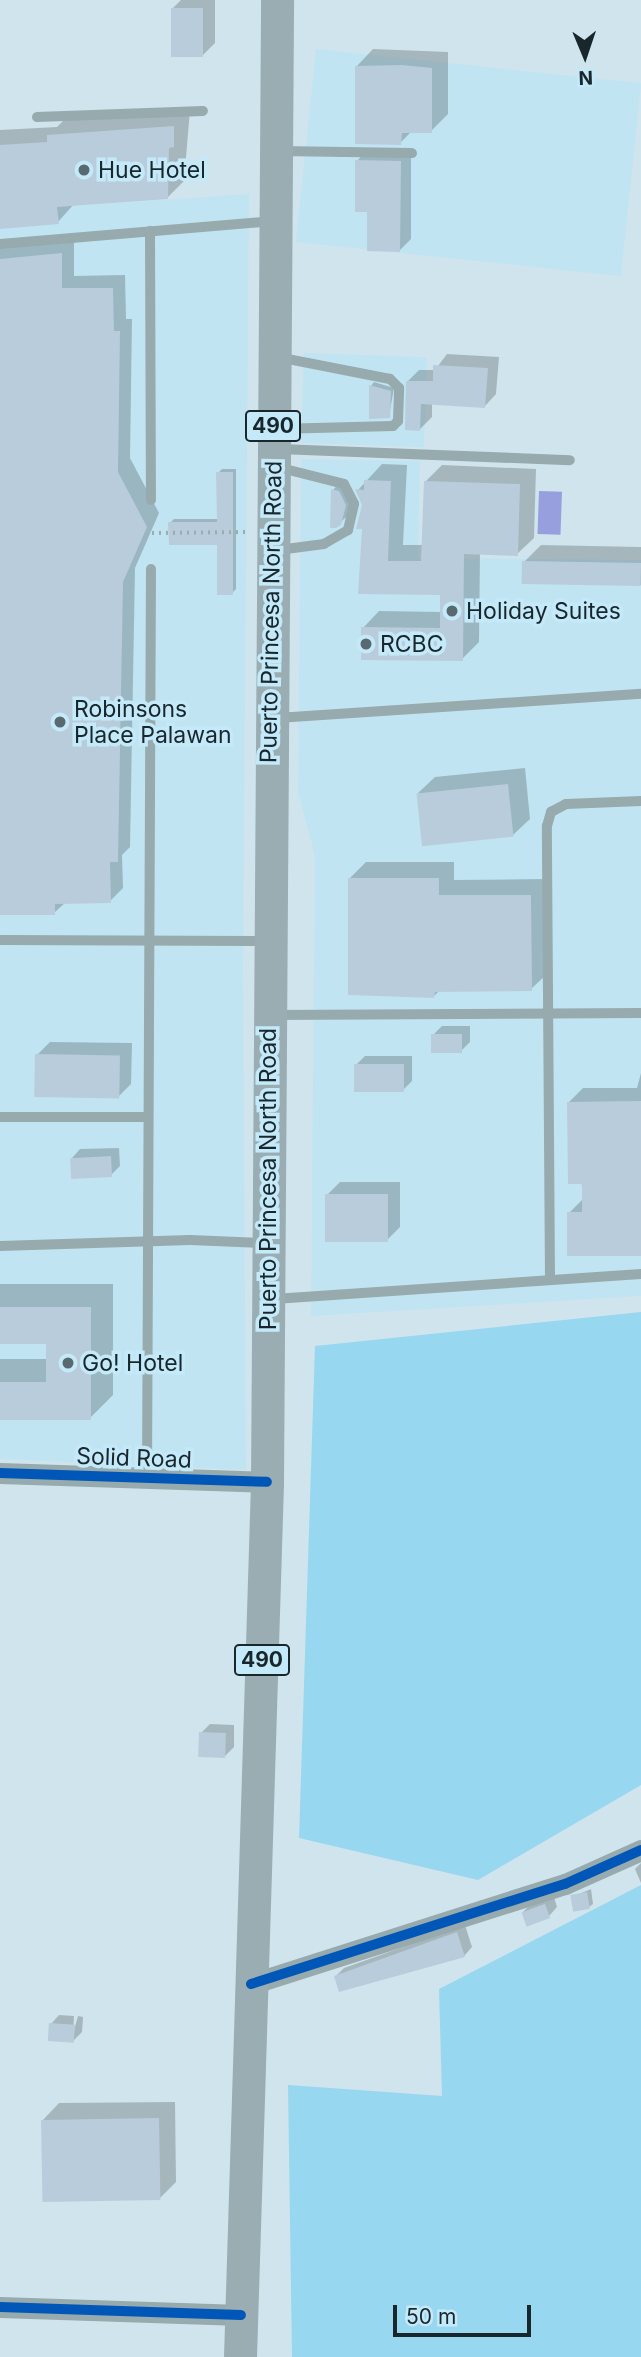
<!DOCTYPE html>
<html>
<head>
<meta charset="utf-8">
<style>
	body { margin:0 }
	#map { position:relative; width:641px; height:2357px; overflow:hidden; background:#d0e4ed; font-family:Inter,sans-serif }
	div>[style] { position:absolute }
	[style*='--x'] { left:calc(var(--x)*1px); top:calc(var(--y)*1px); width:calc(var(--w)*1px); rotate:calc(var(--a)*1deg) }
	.built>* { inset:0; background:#c1e4f2; transform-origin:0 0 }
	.green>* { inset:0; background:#98d7f0 }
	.water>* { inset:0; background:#979fde; transform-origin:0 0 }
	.shadow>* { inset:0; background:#0003 }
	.building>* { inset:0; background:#b9ccdc; transform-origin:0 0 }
	.path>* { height:3.5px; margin-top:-1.75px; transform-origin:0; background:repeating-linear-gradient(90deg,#9aacb0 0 2px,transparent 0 7px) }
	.lane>* { height:10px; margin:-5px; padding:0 5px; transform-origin:5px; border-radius:5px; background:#97aaad }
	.street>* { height:21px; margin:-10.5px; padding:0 10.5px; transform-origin:10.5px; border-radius:10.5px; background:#97aaad }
	.primary>* { height:33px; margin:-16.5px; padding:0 16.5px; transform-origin:16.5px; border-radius:16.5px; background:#99adb2 }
	.cycleway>* { height:10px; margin:-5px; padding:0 5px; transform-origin:5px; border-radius:5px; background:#0057b8 }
	.dots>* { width:19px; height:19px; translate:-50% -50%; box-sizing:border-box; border:4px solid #c4e9f9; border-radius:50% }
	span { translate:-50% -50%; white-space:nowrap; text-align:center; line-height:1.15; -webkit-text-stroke:7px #c4e9f9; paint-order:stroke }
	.shield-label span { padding:2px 5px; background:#c4e9f9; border:2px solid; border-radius:5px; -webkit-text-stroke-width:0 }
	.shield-label { font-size:21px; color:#19272d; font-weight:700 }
	.poi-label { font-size:23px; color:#19272d }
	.left { translate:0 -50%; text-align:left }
	.street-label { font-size:23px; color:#19272d }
	.north { position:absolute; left:550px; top:21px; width:70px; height:70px; -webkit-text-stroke:5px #c4e9f9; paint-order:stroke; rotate:178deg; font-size:19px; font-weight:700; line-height:28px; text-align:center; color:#19272d }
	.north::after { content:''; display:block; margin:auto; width:24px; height:32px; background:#19272d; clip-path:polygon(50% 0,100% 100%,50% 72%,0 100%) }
	.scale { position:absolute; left:393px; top:2305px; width:138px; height:32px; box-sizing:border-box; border:4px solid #19272d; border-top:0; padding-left:9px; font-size:21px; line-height:24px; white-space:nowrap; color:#19272d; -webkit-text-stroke:5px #c4e9f9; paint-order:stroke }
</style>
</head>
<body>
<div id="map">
	<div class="built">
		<i style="left:316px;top:49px;width:327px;height:194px;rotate:6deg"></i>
		<i style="clip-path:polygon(249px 194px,243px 962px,246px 1470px,0 1459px,0 211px)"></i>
		<i style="left:304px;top:353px;width:123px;height:90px;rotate:2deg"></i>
		<i style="clip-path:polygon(301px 459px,420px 461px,418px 558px,641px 560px,641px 1296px,311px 1316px,315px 856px,298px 792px)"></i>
	</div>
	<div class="green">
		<i style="clip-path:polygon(641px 1312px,641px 1785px,478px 1880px,299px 1838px,315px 1346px)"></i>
		<i style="clip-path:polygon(641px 1885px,641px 2357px,292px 2357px,288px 2085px,442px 2096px,439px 1989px)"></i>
	</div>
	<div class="water">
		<i style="left:539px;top:491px;width:23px;height:43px;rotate:2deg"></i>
	</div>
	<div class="shadow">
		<i style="clip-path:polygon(181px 0,215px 0,215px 43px,202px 56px,173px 8px)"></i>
		<i style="clip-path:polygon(373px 49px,448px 52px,448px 114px,431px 131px,412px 131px,400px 143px,357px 66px)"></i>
		<i style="clip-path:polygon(190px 110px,184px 181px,167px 198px,74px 204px,58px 222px,0 227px,0 130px,57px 127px,65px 119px)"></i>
		<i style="clip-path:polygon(368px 149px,411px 150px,411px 239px,400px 250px,369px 210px,357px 161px)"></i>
		<i style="clip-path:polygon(74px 241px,74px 276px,125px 275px,126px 319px,132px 319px,130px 458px,159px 513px,135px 568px,130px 847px,122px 855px,123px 888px,110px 901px,66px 902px,54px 913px,0 913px,0 248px)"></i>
		<i style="clip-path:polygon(447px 354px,499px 357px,496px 394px,485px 406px,432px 403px,432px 417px,420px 429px,408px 381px,419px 370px,435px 370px)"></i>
		<i style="clip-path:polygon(374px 382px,394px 388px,389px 416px,371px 386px)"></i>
		<i style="clip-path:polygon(382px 464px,407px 465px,403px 545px,423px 545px,425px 482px,442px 465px,536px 469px,534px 538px,517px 554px,480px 553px,479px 642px,462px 659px,363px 628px,379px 611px,441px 612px,442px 593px,360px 592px,364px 505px,358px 490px)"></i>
		<i style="clip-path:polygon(222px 469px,236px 469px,236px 589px,232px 593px,219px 543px,170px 523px,174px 519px,218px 519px,218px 473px)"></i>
		<i style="clip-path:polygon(341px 481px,353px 496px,349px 514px,340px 523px,333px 490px)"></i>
		<i style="clip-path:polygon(541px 545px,641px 547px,641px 585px,524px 562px)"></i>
		<i style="clip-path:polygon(525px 768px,530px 819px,513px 835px,418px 793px,435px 777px)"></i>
		<i style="clip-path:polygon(366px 862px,454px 862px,454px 880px,546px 879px,547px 974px,531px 989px,440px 990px,434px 996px,350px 878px)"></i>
		<i style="clip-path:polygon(442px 1026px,470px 1026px,470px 1042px,461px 1051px,433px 1035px)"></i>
		<i style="clip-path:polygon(50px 1042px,132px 1043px,131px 1084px,118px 1097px,37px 1055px)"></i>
		<i style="clip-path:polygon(365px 1056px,412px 1056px,412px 1081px,403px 1090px,356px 1065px)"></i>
		<i style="clip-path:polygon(641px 1073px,641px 1254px,569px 1213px,584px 1198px,568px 1103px,583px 1088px,637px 1088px)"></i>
		<i style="clip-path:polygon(119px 1148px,120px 1166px,111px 1175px,72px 1158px,80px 1149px)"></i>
		<i style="clip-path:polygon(340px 1182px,400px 1182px,400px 1227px,387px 1240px,327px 1195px)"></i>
		<i style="clip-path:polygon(0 1284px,113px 1284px,113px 1395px,90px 1418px,0 1419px,0 1359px,48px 1359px,48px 1342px,0 1343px)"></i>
		<i style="clip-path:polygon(210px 1724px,234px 1725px,234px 1747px,225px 1756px,201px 1733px)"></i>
		<i style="clip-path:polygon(641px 1863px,641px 1883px,635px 1869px)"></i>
		<i style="clip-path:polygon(591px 1889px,593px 1904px,589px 1907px,572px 1897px)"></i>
		<i style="clip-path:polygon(554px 1897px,557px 1907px,549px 1916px,523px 1912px,531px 1904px)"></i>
		<i style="clip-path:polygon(465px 1925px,472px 1947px,464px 1956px,336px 1976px,344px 1968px)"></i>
		<i style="clip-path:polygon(59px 2015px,74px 2016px,73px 2034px,78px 2016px,83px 2017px,82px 2032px,73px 2041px,51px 2024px)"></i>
		<i style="clip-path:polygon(175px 2102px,176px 2182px,159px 2199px,43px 2120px,59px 2103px)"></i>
	</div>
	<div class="building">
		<i style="left:171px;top:8px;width:32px;height:49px"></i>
		<i style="clip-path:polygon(402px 65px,432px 68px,432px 133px,402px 133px,401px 145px,355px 144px,355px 66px)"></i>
		<i style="clip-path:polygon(174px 126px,174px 147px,169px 148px,168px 199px,57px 207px,59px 224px,0 229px,0 145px,47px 142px,47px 135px)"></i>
		<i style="clip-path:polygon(355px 160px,401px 161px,400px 252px,367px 251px,367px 212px,355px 212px)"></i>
		<i style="clip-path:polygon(62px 253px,62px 288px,113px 288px,114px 331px,120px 331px,118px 472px,147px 527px,123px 582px,118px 862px,110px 862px,111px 903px,55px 904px,55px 915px,0 915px,0 259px)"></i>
		<i style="clip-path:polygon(433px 365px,488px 368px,485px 408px,421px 404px,420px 431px,405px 430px,406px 381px,433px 381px)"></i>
		<i style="clip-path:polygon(369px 385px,391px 391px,390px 418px,369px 419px)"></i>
		<i style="clip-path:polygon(216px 472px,233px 472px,233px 595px,217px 595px,217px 545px,169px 545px,168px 522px,217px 522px)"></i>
		<i style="clip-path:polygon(364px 480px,391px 481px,388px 561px,421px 561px,424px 481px,520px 484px,518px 556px,464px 554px,463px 661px,361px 660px,361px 627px,440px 628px,440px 595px,358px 594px,362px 529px,356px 529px,362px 505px,355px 489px,364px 490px)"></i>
		<i style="clip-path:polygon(331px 489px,339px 491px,346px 505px,341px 525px,336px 528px,330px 528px)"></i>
		<i style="left:522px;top:561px;width:119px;height:23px;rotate:1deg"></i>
		<i style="left:508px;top:784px;width:53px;height:92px;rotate:84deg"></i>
		<i style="clip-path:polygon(348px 878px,439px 878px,439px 895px,531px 895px,532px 991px,435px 992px,434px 998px,348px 995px)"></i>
		<i style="left:431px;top:1034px;width:31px;height:19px"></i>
		<i style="left:35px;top:1054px;width:85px;height:43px;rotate:1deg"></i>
		<i style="left:354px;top:1064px;width:50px;height:28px"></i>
		<i style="clip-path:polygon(641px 1101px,641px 1256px,567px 1256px,567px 1212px,582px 1212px,582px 1184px,568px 1184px,567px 1102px)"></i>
		<i style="left:111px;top:1156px;width:21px;height:41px;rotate:87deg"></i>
		<i style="left:325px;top:1194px;width:63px;height:48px"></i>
		<i style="clip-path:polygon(0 1307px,91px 1307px,91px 1420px,0 1420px,0 1382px,46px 1382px,46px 1344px,0 1344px)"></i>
		<i style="left:199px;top:1732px;width:27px;height:25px;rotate:2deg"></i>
		<i style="left:587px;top:1892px;width:17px;height:17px;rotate:80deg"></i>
		<i style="left:545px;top:1904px;width:15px;height:25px;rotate:70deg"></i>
		<i style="clip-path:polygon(457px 1932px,465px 1957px,339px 1992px,334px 1976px)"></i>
		<i style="left:49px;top:2023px;width:26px;height:18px;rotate:4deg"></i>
		<i style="left:159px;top:2118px;width:82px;height:118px;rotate:89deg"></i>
	</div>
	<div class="path">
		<i style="--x:152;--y:533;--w:97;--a:-0.6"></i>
	</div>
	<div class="lane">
		<i style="--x:37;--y:117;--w:166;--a:-2.1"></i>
		<i style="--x:278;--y:151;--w:134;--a:0.9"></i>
		<i style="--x:150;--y:231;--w:269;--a:89.8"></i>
		<i style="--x:0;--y:244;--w:274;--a:-4.8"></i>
		<i style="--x:276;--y:429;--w:117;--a:-1.5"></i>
		<i style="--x:393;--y:426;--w:7;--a:-45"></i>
		<i style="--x:398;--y:421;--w:33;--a:-88"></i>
		<i style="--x:399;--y:388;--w:13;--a:-135"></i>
		<i style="--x:390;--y:379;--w:114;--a:-168.9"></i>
		<i style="--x:279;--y:449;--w:291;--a:2.2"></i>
		<i style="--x:277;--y:467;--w:69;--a:14.2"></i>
		<i style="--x:344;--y:484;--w:22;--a:63"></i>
		<i style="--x:354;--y:504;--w:27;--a:103"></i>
		<i style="--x:348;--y:530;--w:28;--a:150"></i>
		<i style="--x:324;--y:544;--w:46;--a:172.6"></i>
		<i style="--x:277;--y:718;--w:365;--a:-3.8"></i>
		<i style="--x:0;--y:940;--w:267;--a:0.2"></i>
		<i style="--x:273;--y:1015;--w:368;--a:-0.3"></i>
		<i style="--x:0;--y:1117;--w:147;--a:0"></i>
		<i style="--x:0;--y:1246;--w:190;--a:-1.8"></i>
		<i style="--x:190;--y:1240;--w:76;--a:2.3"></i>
		<i style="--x:550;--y:1280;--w:454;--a:-90.4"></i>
		<i style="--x:547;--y:826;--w:15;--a:-74"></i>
		<i style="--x:551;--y:812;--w:17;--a:-28"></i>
		<i style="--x:566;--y:804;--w:75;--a:-2.3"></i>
		<i style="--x:274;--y:1299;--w:368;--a:-3.9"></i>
		<i style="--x:147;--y:1480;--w:911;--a:-89.75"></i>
	</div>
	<div class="street">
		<i style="--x:0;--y:1473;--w:267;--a:1.9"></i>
		<i style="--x:251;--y:1984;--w:330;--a:-17.7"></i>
		<i style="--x:565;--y:1884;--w:83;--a:-24.1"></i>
		<i style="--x:0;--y:2307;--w:241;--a:1.9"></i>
	</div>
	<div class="primary">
		<i style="--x:240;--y:2357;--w:875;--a:-88.23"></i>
		<i style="--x:267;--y:1482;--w:1482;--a:-89.61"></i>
	</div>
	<div class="cycleway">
		<i style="--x:0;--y:1473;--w:267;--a:1.9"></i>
		<i style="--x:251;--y:1984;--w:330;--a:-17.7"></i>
		<i style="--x:565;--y:1884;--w:83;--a:-24.1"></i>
		<i style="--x:0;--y:2307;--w:241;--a:1.9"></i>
	</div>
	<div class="dots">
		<i style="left:84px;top:170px;background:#596970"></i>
		<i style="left:452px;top:611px;background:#596970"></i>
		<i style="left:366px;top:644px;background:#596970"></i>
		<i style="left:60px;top:722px;background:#596970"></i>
		<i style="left:68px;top:1363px;background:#596970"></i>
	</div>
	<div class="shield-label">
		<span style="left:273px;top:426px">490</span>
		<span style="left:262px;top:1660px">490</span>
	</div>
	<div class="poi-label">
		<span class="left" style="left:98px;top:170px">Hue Hotel</span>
		<span class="left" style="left:466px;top:611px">Holiday Suites</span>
		<span class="left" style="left:380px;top:644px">RCBC</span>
		<span class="left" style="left:74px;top:722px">Robinsons<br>Place Palawan</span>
		<span class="left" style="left:82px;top:1363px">Go! Hotel</span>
	</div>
	<div class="street-label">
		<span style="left:271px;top:612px;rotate:-89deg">Puerto Princesa North Road</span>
		<span style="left:268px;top:1179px;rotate:-90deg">Puerto Princesa North Road</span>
		<span style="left:134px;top:1458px;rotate:2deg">Solid Road</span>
	</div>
	<div class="north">N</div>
	<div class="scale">50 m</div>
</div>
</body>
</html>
